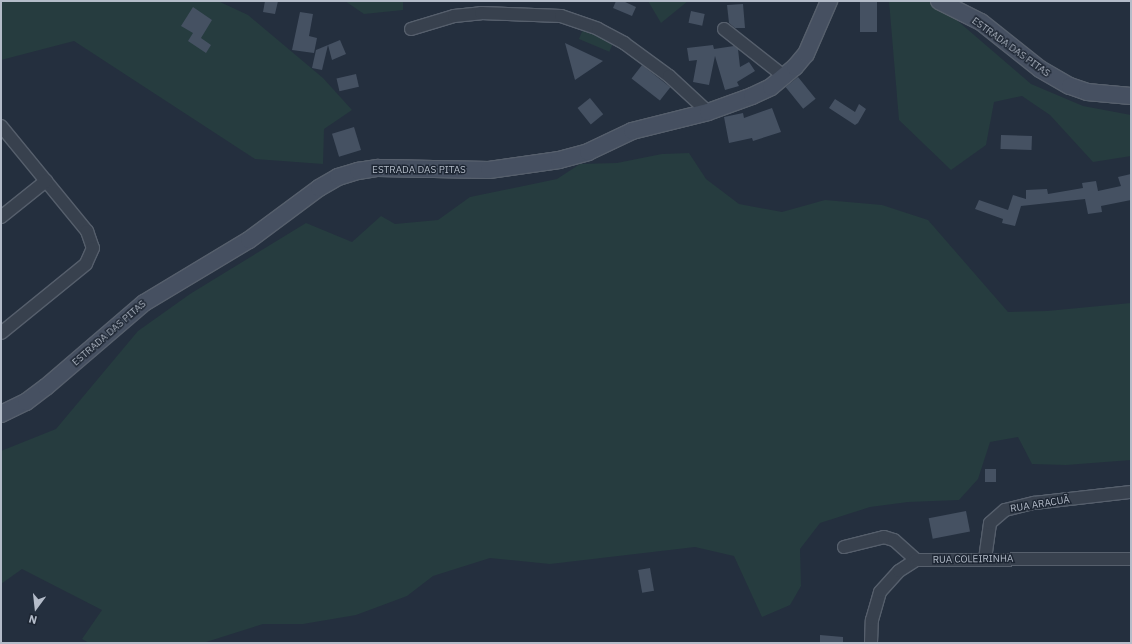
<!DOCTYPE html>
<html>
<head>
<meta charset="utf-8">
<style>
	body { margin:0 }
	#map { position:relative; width:1132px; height:644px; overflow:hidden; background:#242f3e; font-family:"IBM Plex Sans",sans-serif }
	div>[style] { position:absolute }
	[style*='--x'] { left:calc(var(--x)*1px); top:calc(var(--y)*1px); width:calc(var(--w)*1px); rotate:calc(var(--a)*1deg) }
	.green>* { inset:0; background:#263c3f; transform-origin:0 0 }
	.building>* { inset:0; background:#455162; transform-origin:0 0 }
	.roads { filter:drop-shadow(1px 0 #565f6c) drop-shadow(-1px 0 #565f6c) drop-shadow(0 1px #565f6c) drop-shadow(0 -1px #565f6c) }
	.street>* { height:12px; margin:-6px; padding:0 6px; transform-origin:6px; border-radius:6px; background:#38414e }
	.secondary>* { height:16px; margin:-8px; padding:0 8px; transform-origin:8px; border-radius:8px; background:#465061 }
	span { translate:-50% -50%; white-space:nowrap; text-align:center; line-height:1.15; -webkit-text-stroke:3px #1d2633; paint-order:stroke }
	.street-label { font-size:10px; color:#b4bcc9 }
	.frame { position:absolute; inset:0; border:2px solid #b4bcc9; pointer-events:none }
	.north { position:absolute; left:16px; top:588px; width:40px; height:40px; -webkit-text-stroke:3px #1d2633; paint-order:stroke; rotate:195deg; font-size:11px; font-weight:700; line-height:16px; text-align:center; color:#b4bcc9 }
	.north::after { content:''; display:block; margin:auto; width:14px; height:18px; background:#b4bcc9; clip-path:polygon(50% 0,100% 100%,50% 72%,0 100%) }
</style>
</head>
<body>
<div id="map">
	<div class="green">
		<i style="clip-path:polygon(1px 1px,218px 1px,248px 15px,323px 78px,352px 110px,324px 129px,323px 164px,255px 159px,74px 41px,1px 60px)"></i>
		<i style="clip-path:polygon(345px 1px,403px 1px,403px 10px,364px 14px)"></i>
		<i style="clip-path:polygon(648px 1px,696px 1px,688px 1px,661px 23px)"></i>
		<i style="clip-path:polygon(889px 1px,927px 1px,938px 4px,1031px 84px,1083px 106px,1131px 115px,1131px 156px,1093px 162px,1050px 115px,1022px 96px,994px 102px,986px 145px,951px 170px,899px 120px)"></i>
		<i style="left:584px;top:27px;width:33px;height:13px;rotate:23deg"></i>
		<i style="clip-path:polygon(689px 153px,706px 179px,739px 204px,782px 212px,825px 200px,882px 205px,928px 220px,1008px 312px,1047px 311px,1131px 303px,1131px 460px,1066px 465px,1032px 464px,1018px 437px,990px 442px,978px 479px,959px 500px,908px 502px,870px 507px,820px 523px,800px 549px,801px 586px,790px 605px,762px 617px,734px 556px,695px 547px,550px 564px,490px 558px,433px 576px,407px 596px,356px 615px,303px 624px,263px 624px,203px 643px,89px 643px,82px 639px,102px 610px,22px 569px,1px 584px,1px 451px,56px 429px,138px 331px,190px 294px,306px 223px,352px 242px,381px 216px,395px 224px,438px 220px,470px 197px,557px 179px,580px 164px,617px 163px,662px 154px)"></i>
	</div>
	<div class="building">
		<i style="clip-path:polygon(265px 1px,278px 1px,275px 14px,263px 12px)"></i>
		<i style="clip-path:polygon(616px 1px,623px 1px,636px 7px,632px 16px,613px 8px)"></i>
		<i style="left:860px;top:1px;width:17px;height:31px"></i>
		<i style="clip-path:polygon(743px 4px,745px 28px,735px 28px,729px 23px,727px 5px)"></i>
		<i style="clip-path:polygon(193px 7px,212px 20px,201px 38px,211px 45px,206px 53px,188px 41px,193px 33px,181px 26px)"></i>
		<i style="left:691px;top:11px;width:14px;height:12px;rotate:12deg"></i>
		<i style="clip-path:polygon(300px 12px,313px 14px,309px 36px,317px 38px,314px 53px,292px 50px)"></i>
		<i style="clip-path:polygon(340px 40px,346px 54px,332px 60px,328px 45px)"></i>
		<i style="clip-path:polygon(565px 43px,603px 61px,575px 80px)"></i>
		<i style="clip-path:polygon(328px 45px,322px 70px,312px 68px,316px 50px)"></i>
		<i style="clip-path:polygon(713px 45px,714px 49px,734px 46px,738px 49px,740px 67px,749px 62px,755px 71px,737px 82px,739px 86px,725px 90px,715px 56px,709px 85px,693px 82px,697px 60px,689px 61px,687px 48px)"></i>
		<i style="left:642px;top:65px;width:36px;height:17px;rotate:38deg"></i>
		<i style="left:356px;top:74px;width:13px;height:20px;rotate:77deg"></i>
		<i style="left:798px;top:77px;width:28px;height:16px;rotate:51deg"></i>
		<i style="left:590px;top:98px;width:21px;height:16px;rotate:51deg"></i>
		<i style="clip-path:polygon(835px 99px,855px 112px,859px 104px,866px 109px,858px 123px,855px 125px,829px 108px)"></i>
		<i style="clip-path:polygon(772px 108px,781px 132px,753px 141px,752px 138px,729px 143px,724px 117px,743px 113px,744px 118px)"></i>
		<i style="left:354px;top:127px;width:24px;height:23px;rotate:73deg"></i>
		<i style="left:1001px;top:135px;width:31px;height:14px;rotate:2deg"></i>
		<i style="clip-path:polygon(1131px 174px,1131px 200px,1101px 206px,1102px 212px,1088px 214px,1085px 199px,1021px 206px,1015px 226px,1002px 223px,1003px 219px,975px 209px,979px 200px,1008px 210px,1013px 195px,1026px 199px,1026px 190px,1047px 189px,1048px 194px,1083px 188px,1082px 183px,1096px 181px,1098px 191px,1121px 186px,1118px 177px)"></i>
		<i style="left:985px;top:469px;width:11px;height:13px"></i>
		<i style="left:966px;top:511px;width:21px;height:38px;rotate:79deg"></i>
		<i style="left:650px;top:568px;width:23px;height:12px;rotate:80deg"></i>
		<i style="clip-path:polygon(820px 635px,843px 637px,843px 643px,820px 643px)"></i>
	</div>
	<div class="roads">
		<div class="street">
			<i style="--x:411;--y:29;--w:45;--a:-16.8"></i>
			<i style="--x:454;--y:16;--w:27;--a:-6"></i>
			<i style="--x:481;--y:13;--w:80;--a:2.1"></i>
			<i style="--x:561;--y:16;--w:39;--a:19"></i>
			<i style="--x:598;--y:29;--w:30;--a:28"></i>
			<i style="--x:624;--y:43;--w:56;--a:36.3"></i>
			<i style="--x:669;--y:76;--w:53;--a:42.7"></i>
			<i style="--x:724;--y:29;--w:78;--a:38.2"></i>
			<i style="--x:1;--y:126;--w:136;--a:50.7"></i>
			<i style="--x:87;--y:231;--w:18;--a:71"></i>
			<i style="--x:93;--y:248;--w:17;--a:114"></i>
			<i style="--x:86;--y:264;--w:109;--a:140.9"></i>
			<i style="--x:1;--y:217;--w:58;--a:-38.7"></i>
			<i style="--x:844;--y:547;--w:41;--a:-14"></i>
			<i style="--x:884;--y:537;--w:10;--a:17"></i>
			<i style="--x:894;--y:540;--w:30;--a:42"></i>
			<i style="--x:985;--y:559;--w:36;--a:-82"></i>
			<i style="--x:990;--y:523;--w:20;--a:-41"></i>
			<i style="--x:1005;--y:510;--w:30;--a:-14"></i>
			<i style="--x:1034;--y:503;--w:98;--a:-6.5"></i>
			<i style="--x:871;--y:643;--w:23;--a:-88"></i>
			<i style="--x:872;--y:620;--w:29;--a:-74"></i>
			<i style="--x:880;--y:592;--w:28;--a:-48"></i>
			<i style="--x:899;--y:571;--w:20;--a:-33"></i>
			<i style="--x:916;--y:560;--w:215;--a:-0.3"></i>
		</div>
		<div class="secondary">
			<i style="--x:939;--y:1;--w:47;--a:26.6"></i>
			<i style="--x:981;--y:22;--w:75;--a:38.5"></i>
			<i style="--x:1040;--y:69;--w:34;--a:30"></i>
			<i style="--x:1070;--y:86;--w:18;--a:19"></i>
			<i style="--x:1087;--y:92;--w:44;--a:5.2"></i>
			<i style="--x:1;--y:414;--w:28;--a:-26"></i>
			<i style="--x:26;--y:402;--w:25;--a:-37"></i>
			<i style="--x:46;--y:387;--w:129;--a:-40.6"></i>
			<i style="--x:144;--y:303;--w:122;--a:-31"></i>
			<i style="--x:249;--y:240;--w:87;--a:-36.6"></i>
			<i style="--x:319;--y:188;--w:22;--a:-30"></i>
			<i style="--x:338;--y:177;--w:21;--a:-17"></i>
			<i style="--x:358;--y:171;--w:20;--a:-9"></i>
			<i style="--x:378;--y:168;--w:111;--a:1"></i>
			<i style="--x:489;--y:170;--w:71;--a:-8.1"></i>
			<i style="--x:559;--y:160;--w:30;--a:-15"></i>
			<i style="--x:588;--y:152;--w:49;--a:-25.5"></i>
			<i style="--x:632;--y:131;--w:78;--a:-14"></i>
			<i style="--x:708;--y:112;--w:47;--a:-20"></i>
			<i style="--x:752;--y:96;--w:21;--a:-25"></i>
			<i style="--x:771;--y:87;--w:31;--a:-40"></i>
			<i style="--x:795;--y:67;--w:17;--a:-50"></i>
			<i style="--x:806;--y:54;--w:58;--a:-66.5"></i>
		</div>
	</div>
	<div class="street-label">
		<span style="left:1011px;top:47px;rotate:36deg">ESTRADA DAS PITAS</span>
		<span style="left:419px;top:170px">ESTRADA DAS PITAS</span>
		<span style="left:109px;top:333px;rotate:-41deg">ESTRADA DAS PITAS</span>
		<span style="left:1040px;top:504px;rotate:-9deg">RUA ARACUÃ</span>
		<span style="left:973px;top:559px;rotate:-1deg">RUA COLEIRINHA</span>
	</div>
	<div class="frame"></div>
	<div class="north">N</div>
</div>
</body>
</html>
